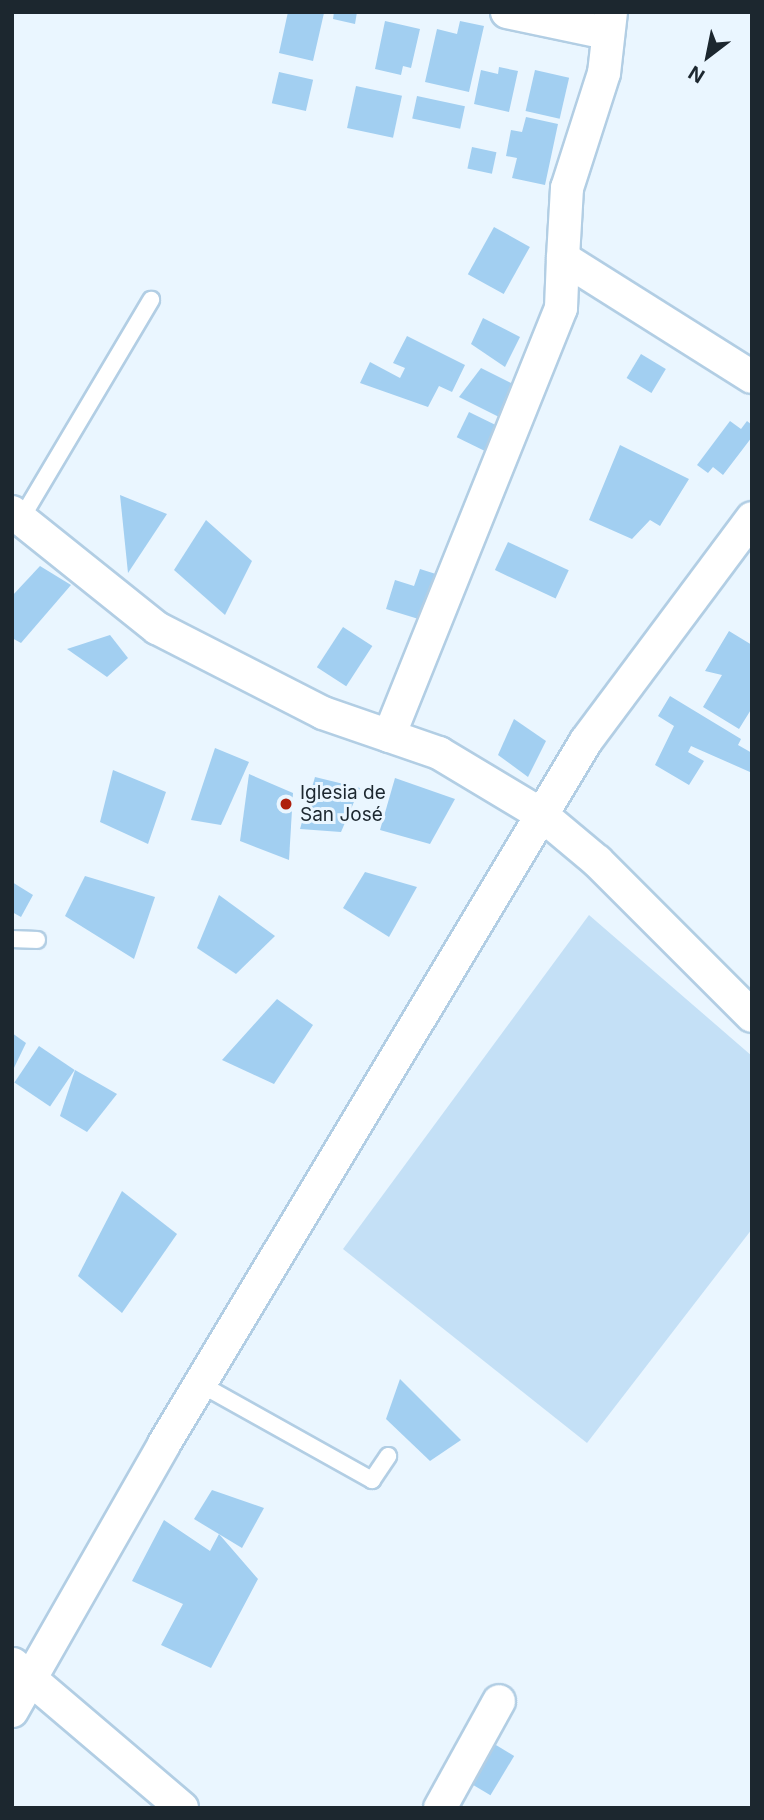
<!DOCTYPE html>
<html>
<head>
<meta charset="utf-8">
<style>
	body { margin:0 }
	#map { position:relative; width:764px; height:1820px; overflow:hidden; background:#eaf6ff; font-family:Inter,sans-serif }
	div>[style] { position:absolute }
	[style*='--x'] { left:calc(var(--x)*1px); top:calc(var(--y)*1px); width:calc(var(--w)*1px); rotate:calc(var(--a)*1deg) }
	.green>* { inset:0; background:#c4e0f6 }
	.building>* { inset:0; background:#a2cff1; transform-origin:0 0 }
	.roads { filter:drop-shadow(2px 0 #b2cee4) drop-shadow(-2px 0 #b2cee4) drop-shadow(0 2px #b2cee4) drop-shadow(0 -2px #b2cee4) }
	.service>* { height:16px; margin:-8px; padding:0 8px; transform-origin:8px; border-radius:8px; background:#fff }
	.minor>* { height:32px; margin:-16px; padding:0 16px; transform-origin:16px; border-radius:16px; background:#fff }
	.dots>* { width:19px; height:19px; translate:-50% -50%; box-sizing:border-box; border:4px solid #eaf6ff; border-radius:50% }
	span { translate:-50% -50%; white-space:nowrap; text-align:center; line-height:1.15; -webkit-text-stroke:6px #eaf6ff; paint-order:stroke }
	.poi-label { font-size:19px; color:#1c272f }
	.left { translate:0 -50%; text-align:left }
	.frame { position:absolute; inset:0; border:14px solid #1c272f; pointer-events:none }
	.north { position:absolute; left:673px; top:21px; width:70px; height:70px; -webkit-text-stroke:5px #eaf6ff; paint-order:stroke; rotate:212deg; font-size:19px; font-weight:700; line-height:28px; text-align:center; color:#1c272f }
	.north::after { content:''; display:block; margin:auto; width:24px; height:32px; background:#1c272f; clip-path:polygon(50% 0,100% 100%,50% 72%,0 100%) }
</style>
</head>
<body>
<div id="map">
	<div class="green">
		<i style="clip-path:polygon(589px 915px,752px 1056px,752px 1229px,587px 1443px,343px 1249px)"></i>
	</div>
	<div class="building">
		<i style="clip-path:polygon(288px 12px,324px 13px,313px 61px,279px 53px)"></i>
		<i style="clip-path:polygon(334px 12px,357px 12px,355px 24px,333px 19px)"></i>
		<i style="clip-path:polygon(385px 21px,420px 29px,411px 68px,403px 66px,401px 75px,375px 69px)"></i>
		<i style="clip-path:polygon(460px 21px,484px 26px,469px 92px,425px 82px,437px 29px,457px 34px)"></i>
		<i style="clip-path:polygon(499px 67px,518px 71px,509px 112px,474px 104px,481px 70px,498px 74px)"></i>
		<i style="left:535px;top:70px;width:35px;height:42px;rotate:13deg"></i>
		<i style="left:279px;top:72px;width:35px;height:32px;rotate:13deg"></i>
		<i style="left:356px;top:86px;width:47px;height:43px;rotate:12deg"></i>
		<i style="left:417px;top:96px;width:49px;height:23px;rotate:12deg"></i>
		<i style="clip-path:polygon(526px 117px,558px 124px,545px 185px,512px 178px,517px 158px,506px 156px,511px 130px,522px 132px)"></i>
		<i style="left:472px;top:147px;width:25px;height:22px;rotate:12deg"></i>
		<i style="left:494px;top:227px;width:41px;height:54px;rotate:29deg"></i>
		<i style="clip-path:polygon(483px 318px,520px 337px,505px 367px,471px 344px)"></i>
		<i style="clip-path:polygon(407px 336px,465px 365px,452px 392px,439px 386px,428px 407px,360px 383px,370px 362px,400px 378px,405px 368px,393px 363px)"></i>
		<i style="left:641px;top:354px;width:29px;height:28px;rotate:31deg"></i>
		<i style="clip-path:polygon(481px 368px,515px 385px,499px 417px,459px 397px)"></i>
		<i style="left:469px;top:412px;width:37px;height:28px;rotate:26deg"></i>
		<i style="clip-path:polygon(730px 421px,741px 429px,747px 421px,752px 425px,752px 437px,723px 475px,713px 467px,708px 473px,697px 465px)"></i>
		<i style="clip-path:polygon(620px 445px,689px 479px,660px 526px,650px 520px,632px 539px,589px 520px)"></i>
		<i style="clip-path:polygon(120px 495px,167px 514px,128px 573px)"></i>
		<i style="clip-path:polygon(206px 520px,252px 561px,225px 615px,174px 570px)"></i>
		<i style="left:508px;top:542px;width:67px;height:31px;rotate:25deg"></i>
		<i style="clip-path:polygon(40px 566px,71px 585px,21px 643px,12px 638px,12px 596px)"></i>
		<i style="clip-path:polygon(420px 569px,439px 575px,425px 621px,386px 609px,395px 580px,414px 586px)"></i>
		<i style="left:343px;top:627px;width:35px;height:48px;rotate:33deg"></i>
		<i style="clip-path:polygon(729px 631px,752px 645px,752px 708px,739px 729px,703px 707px,722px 675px,705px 671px)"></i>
		<i style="clip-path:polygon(110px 635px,128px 658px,107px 677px,67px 649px)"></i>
		<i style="clip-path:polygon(670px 696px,741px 739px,738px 745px,752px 753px,750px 772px,691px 746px,688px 752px,704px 761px,689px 785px,655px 765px,674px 726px,658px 716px)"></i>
		<i style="clip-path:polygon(514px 719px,546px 741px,528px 777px,498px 755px)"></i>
		<i style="clip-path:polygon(215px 748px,249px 762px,221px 825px,191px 820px)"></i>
		<i style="clip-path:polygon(113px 770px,166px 792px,148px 844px,100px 822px)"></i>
		<i style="clip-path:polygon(249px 774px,293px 793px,289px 860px,240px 841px)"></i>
		<i style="clip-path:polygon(315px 777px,360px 788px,341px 832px,300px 829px)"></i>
		<i style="clip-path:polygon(395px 778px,455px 799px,430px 844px,380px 830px)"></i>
		<i style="clip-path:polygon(365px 872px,417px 887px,389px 937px,343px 908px)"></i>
		<i style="clip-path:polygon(85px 876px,155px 897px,134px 959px,65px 916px)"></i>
		<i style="clip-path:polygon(12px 882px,33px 895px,21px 917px,12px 912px)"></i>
		<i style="clip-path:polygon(219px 895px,275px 936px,236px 974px,197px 948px)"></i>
		<i style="clip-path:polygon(277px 999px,313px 1025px,274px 1084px,222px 1060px)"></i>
		<i style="clip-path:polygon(12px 1033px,26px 1043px,12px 1072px)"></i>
		<i style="left:39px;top:1046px;width:43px;height:44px;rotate:34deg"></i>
		<i style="clip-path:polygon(75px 1070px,117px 1094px,87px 1132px,60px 1116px)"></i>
		<i style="clip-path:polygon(122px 1191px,177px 1234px,122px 1313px,78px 1276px)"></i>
		<i style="clip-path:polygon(400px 1379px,461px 1440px,430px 1461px,386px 1419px)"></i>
		<i style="clip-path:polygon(212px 1490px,264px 1508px,242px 1548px,194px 1519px)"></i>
		<i style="clip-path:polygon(164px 1520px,210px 1551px,219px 1534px,258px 1579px,211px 1668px,161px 1645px,183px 1604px,132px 1581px)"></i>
		<i style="left:491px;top:1742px;width:27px;height:46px;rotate:31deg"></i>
	</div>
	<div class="roads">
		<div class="service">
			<i style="--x:21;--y:519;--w:255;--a:-59.3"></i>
			<i style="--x:12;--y:939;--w:25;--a:2"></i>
			<i style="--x:202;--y:1385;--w:195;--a:29.2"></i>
			<i style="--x:372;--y:1480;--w:29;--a:-56"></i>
		</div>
		<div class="minor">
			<i style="--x:507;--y:12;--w:102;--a:11.9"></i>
			<i style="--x:611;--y:12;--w:61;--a:96.5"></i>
			<i style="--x:604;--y:73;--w:121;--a:107.8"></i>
			<i style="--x:567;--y:188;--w:70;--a:93.3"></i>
			<i style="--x:563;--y:258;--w:223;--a:32.2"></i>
			<i style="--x:12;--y:512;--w:186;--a:38.7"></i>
			<i style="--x:157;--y:628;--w:186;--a:27.1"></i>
			<i style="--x:323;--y:713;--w:123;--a:19"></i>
			<i style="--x:439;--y:753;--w:120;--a:31"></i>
			<i style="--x:542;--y:815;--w:72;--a:39.9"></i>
			<i style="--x:597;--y:861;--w:219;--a:45"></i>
			<i style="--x:389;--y:736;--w:461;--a:-68.1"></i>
			<i style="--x:561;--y:308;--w:50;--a:-87.7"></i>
			<i style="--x:13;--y:1664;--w:222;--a:40.4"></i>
			<i style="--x:12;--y:1711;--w:307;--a:-60.3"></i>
			<i style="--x:164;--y:1444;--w:820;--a:-59.02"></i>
			<i style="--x:586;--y:741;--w:278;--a:-53.3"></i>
			<i style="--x:440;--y:1808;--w:122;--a:-61.1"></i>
		</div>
	</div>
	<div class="dots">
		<i style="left:286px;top:804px;background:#ae200d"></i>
	</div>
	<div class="poi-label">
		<span class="left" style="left:300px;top:804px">Iglesia de<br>San José</span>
	</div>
	<div class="frame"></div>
	<div class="north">N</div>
</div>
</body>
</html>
